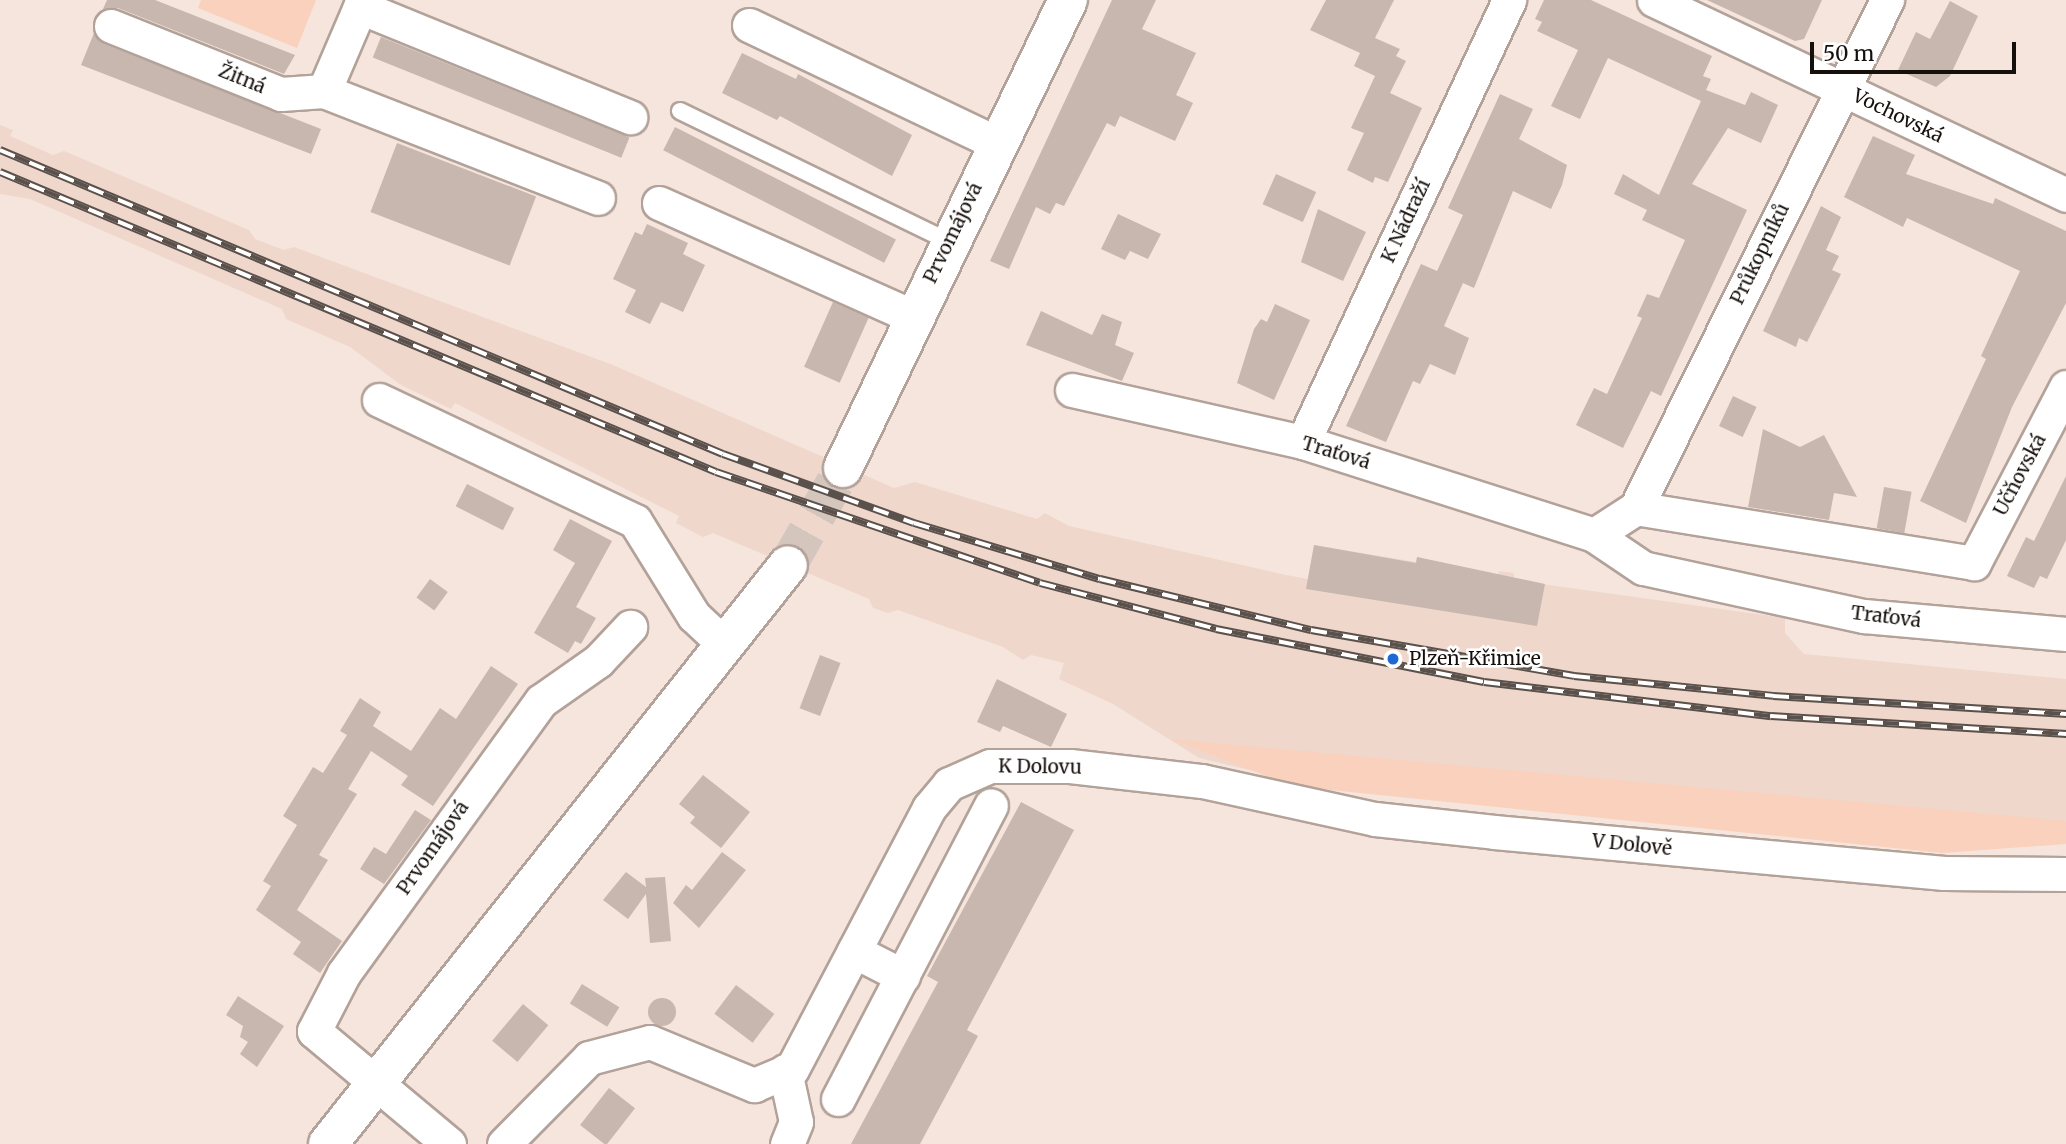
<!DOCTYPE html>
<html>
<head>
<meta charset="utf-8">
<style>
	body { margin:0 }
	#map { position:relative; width:2066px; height:1144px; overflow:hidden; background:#f6e5dc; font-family:Merriweather,serif }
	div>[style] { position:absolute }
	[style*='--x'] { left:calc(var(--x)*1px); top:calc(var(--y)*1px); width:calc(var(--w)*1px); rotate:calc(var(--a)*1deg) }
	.built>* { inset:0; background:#f0d7cb }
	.green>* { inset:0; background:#f9d1bd }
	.building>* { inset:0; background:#c8b7af; transform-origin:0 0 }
	.round { border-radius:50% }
	.tertiary-tunnel>* { height:38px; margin-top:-19px; transform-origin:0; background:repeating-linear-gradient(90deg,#d4c5bd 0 38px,transparent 0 57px) }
	.roads { filter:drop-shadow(2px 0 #b2a299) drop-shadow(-2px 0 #b2a299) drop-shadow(0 2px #b2a299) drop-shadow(0 -2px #b2a299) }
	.service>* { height:16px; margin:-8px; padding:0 8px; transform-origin:8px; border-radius:8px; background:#fff }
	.minor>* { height:33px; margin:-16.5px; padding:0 16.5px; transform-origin:16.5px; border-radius:16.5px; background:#fff }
	.tertiary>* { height:38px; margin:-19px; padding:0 19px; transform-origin:19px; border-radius:19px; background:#fff }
	.rail>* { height:8px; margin-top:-4px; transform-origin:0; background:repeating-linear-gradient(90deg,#fff 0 16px,#5a514c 0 32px); box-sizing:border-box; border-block:2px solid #5a514c }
	.dots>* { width:19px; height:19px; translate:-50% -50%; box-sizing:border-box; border:4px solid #fff; border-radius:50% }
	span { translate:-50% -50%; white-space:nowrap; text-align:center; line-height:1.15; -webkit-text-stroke:5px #fff; paint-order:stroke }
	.street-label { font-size:19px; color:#16100d }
	.poi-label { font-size:19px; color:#16100d }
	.left { translate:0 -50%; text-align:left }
	.scale { position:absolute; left:1810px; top:42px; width:206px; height:32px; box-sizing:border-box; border:4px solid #16100d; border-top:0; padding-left:9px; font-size:21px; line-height:24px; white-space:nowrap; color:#16100d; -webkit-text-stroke:5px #fff; paint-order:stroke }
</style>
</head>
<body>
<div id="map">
	<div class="built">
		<i style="clip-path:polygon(0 125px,13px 130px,10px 136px,53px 155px,64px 151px,249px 230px,255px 239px,284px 250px,294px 247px,613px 365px,894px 488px,915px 482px,1037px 519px,1045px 513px,1069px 526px,1286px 575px,1308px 579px,1314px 545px,1416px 562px,1417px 557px,1498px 576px,1499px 571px,1514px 573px,1514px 580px,1785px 618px,1785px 633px,1804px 654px,2066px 679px,2066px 834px,1283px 778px,1199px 758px,1113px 704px,1059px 679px,1064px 663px,1031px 655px,1023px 660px,1003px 647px,898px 610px,888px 613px,873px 608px,869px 599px,713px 533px,703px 537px,676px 523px,679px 516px,455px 403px,451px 409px,401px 385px,350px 347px,286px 319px,282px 309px,30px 199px,0 194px)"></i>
	</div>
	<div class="green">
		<i style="clip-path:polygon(201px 0,316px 0,297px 48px,198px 8px)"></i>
		<i style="clip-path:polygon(1171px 739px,2066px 821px,2066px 844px,1942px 853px,1292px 786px)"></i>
	</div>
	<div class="building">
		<i style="clip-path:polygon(107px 0,155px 0,295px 55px,284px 74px,118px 8px,103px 9px)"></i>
		<i style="clip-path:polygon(1112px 0,1156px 0,1142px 29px,1196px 53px,1176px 95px,1193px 103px,1175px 141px,1120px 116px,1115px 127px,1107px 123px,1064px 206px,1056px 203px,1050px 214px,1036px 207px,1009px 269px,990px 261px)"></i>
		<i style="clip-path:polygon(1326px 0,1394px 0,1375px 38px,1400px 49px,1396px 56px,1406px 61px,1390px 93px,1422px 108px,1388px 182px,1375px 177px,1373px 183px,1347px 170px,1364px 133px,1351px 128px,1375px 76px,1354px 66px,1360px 53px,1310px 30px)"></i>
		<i style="clip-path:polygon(1544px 0,1591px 0,1712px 56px,1703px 76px,1711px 79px,1706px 90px,1745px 105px,1751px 92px,1778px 105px,1761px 143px,1728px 128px,1692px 184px,1747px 210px,1661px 396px,1651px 391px,1623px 448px,1576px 425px,1594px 388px,1607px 394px,1642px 318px,1637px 316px,1647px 294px,1659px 298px,1685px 240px,1642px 220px,1647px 210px,1614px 194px,1623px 174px,1659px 195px,1701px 101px,1608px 58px,1580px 119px,1551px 106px,1578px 50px,1537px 31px,1542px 22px,1535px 19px)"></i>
		<i style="clip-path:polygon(1707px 0,1822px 0,1804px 39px,1795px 41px)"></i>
		<i style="clip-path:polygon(1950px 1px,1978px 16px,1950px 76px,1936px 87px,1898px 70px,1916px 32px,1930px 39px)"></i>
		<i style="clip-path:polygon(94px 33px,104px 44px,321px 129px,311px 154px,81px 65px)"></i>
		<i style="left:381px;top:37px;width:268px;height:22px;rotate:22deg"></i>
		<i style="clip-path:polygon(742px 53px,796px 79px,798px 74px,912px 135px,892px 176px,780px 116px,777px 120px,722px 93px)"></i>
		<i style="clip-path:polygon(1500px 94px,1533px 109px,1519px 139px,1567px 165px,1562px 185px,1551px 209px,1513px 191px,1474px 288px,1463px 283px,1444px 326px,1469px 338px,1455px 375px,1430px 364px,1420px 384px,1413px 381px,1386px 442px,1346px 426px,1421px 264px,1437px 271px,1463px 215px,1448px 208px)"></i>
		<i style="left:675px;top:127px;width:248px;height:26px;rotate:27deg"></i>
		<i style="clip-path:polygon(1873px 136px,1915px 155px,1906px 174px,1993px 204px,1995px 198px,2066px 231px,2066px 303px,2012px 407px,1966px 523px,1920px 501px,1986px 359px,1981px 356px,2020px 271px,1907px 218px,1903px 227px,1844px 197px)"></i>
		<i style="left:397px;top:143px;width:149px;height:74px;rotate:21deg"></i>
		<i style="left:1276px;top:174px;width:44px;height:33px;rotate:24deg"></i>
		<i style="clip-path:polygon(1821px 206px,1841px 217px,1826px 250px,1839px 256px,1832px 270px,1841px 274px,1807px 342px,1799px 338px,1796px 347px,1763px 331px)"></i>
		<i style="clip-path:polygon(1318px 209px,1366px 232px,1343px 281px,1301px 262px)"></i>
		<i style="clip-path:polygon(1118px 214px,1161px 234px,1148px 259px,1130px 251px,1125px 260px,1101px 249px)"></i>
		<i style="clip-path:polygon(647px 224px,688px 243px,683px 254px,705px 265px,683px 312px,661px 302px,650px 324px,625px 312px,636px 290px,613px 279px,635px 232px,642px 235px)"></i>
		<i style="left:833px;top:302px;width:39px;height:71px;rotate:24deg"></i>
		<i style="clip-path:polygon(1275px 304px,1310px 320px,1274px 400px,1237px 383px,1254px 329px,1261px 319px,1267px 322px)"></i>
		<i style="clip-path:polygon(1041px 311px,1092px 335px,1102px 314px,1122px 322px,1115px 345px,1134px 353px,1122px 381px,1026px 345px)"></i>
		<i style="left:1733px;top:396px;width:26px;height:33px;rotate:25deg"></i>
		<i style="clip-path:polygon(1763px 429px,1800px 447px,1824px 435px,1857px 497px,1834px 493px,1829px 520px,1748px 507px)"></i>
		<i style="clip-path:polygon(2066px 476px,2066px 540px,2047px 579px,2040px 576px,2034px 588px,2007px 576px,2026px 537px,2034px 541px)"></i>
		<i style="left:467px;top:484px;width:53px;height:25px;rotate:27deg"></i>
		<i style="left:1884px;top:487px;width:28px;height:42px;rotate:10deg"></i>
		<i style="clip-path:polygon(570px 519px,612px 541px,576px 607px,596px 618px,581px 644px,575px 641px,568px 653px,534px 633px,575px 563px,553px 550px)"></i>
		<i style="clip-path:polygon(1314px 545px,1416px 563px,1417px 557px,1545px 584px,1537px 626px,1306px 589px)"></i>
		<i style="left:430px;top:579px;width:22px;height:23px;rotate:36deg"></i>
		<i style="left:820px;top:655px;width:22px;height:57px;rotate:21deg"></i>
		<i style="clip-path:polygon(491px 666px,518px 684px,433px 806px,401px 785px,408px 776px,371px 751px,348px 789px,357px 794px,319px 855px,328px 860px,297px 910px,342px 941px,320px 973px,293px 954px,301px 942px,256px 910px,271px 886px,263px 881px,297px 825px,283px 816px,313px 767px,323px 773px,347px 735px,340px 731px,360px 698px,381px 712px,373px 726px,411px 751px,440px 708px,456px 719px)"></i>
		<i style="clip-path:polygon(997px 679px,1067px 714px,1051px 747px,1003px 726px,1000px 732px,977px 722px)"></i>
		<i style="clip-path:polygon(703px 775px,750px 812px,721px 848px,690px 823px,695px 817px,679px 804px)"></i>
		<i style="clip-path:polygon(1021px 802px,1074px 830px,967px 1030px,978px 1036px,920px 1144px,851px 1144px,938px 982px,927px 976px)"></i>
		<i style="clip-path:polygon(415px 810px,431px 820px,384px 884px,360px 869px,374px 847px,386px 854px)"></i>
		<i style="clip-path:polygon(722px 852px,746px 870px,699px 928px,673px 903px,686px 885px,692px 890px)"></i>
		<i style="clip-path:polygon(626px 872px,646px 887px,645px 878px,665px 877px,671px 941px,650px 943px,646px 894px,628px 919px,603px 900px)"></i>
		<i style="left:582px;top:984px;width:44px;height:23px;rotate:32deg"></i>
		<i style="left:736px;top:985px;width:48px;height:36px;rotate:37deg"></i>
		<i style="clip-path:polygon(238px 996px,284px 1026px,257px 1067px,240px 1054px,248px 1042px,240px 1037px,243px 1026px,226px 1015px)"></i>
		<i class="round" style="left:648px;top:998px;width:28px;height:28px"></i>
		<i style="left:523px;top:1004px;width:33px;height:48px;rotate:40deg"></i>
		<i style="left:609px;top:1088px;width:33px;height:47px;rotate:38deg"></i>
	</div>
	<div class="tertiary-tunnel">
		<i style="--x:788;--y:565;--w:112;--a:-60.4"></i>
	</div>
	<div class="roads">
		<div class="service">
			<i style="--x:680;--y:111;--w:298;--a:25.9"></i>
		</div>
		<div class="minor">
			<i style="--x:1654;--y:0;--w:456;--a:25.3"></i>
			<i style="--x:360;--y:7;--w:292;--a:22.2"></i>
			<i style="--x:749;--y:25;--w:274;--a:25.5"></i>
			<i style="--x:111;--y:26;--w:183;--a:21.8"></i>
			<i style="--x:281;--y:94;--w:43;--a:-4"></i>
			<i style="--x:324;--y:91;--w:99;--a:-66.8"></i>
			<i style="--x:324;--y:91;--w:294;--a:21.3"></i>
			<i style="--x:659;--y:203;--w:277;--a:24.1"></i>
			<i style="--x:2066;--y:387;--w:199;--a:117.6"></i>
			<i style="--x:1974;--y:563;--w:342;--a:-170.8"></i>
			<i style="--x:1636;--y:508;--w:50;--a:147.3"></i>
			<i style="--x:1594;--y:535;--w:59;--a:34"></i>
			<i style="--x:1643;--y:568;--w:226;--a:12.3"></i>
			<i style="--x:1864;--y:616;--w:203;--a:5.1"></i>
			<i style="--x:1072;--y:390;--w:237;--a:12.7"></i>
			<i style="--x:1303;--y:442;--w:305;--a:17.7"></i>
			<i style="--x:379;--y:400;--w:283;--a:25.3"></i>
			<i style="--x:635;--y:521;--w:112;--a:58.2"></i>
			<i style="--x:694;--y:616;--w:42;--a:43.1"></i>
			<i style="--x:1303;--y:442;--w:488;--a:-65"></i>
			<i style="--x:1636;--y:508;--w:567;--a:-63.71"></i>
			<i style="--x:854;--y:951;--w:55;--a:27"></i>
			<i style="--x:785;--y:1071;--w:52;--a:77.8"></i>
			<i style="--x:796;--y:1122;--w:24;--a:112"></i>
			<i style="--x:838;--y:1099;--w:331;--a:-62.5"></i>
			<i style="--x:449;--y:1144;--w:176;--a:-140.1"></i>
			<i style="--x:314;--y:1031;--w:65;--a:-62.7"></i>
			<i style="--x:344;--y:973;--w:336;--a:-54.1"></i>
			<i style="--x:541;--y:701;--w:70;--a:-35.1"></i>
			<i style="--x:598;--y:661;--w:47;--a:-46.7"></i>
			<i style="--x:504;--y:1144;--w:121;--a:-45.3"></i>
			<i style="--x:589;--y:1058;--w:63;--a:-14.7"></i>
			<i style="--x:650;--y:1042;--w:113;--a:22.5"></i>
			<i style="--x:754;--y:1085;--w:41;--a:-22.8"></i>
			<i style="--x:792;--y:1069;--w:295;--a:-62.3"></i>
			<i style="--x:929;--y:808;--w:31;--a:-50"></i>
			<i style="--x:949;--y:784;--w:45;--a:-23.7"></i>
			<i style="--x:990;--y:766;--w:80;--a:0"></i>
			<i style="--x:1070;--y:766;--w:133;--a:6.5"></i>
			<i style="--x:1202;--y:781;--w:177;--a:12.4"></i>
			<i style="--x:1375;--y:819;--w:120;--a:6.2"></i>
			<i style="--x:1494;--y:832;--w:452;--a:5.2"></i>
			<i style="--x:1944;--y:873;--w:122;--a:0.5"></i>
		</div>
		<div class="tertiary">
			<i style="--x:843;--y:468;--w:519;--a:-64.32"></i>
			<i style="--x:328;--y:1144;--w:739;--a:-51.53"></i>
		</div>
	</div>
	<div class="rail">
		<i style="--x:0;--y:150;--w:784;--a:22.81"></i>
		<i style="--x:723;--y:454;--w:203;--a:19.9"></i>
		<i style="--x:914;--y:523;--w:194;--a:16.8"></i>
		<i style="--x:1100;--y:579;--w:217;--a:13.6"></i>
		<i style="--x:1311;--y:630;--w:267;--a:9.9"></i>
		<i style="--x:1574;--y:676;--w:200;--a:5.7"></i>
		<i style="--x:1773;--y:696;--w:294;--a:3.5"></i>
		<i style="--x:0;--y:172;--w:776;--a:22.73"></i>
		<i style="--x:716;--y:472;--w:342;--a:18.9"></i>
		<i style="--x:1040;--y:583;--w:182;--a:14.6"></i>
		<i style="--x:1216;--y:629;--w:273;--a:11.2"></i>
		<i style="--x:1484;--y:682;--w:289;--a:6.8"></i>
		<i style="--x:1771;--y:716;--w:296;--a:3.5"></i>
	</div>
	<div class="dots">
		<i style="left:1393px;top:659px;background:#1e68d3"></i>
	</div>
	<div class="street-label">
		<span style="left:242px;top:79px;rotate:22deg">Žitná</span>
		<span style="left:1898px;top:116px;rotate:26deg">Vochovská</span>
		<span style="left:1406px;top:221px;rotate:-65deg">K Nádraží</span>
		<span style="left:953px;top:233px;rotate:-64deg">Prvomájová</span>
		<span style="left:1760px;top:254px;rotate:-64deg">Průkopníků</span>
		<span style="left:1336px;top:453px;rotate:17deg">Traťová</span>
		<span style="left:2020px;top:475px;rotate:-62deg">Učňovská</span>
		<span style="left:1886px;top:617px;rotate:7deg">Traťová</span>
		<span style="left:1040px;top:767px;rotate:1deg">K Dolovu</span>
		<span style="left:1632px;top:845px;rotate:6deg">V Dolově</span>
		<span style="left:433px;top:848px;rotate:-55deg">Prvomájová</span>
	</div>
	<div class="poi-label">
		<span class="left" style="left:1409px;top:659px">Plzeň-Křimice</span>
	</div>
	<div class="scale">50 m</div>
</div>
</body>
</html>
